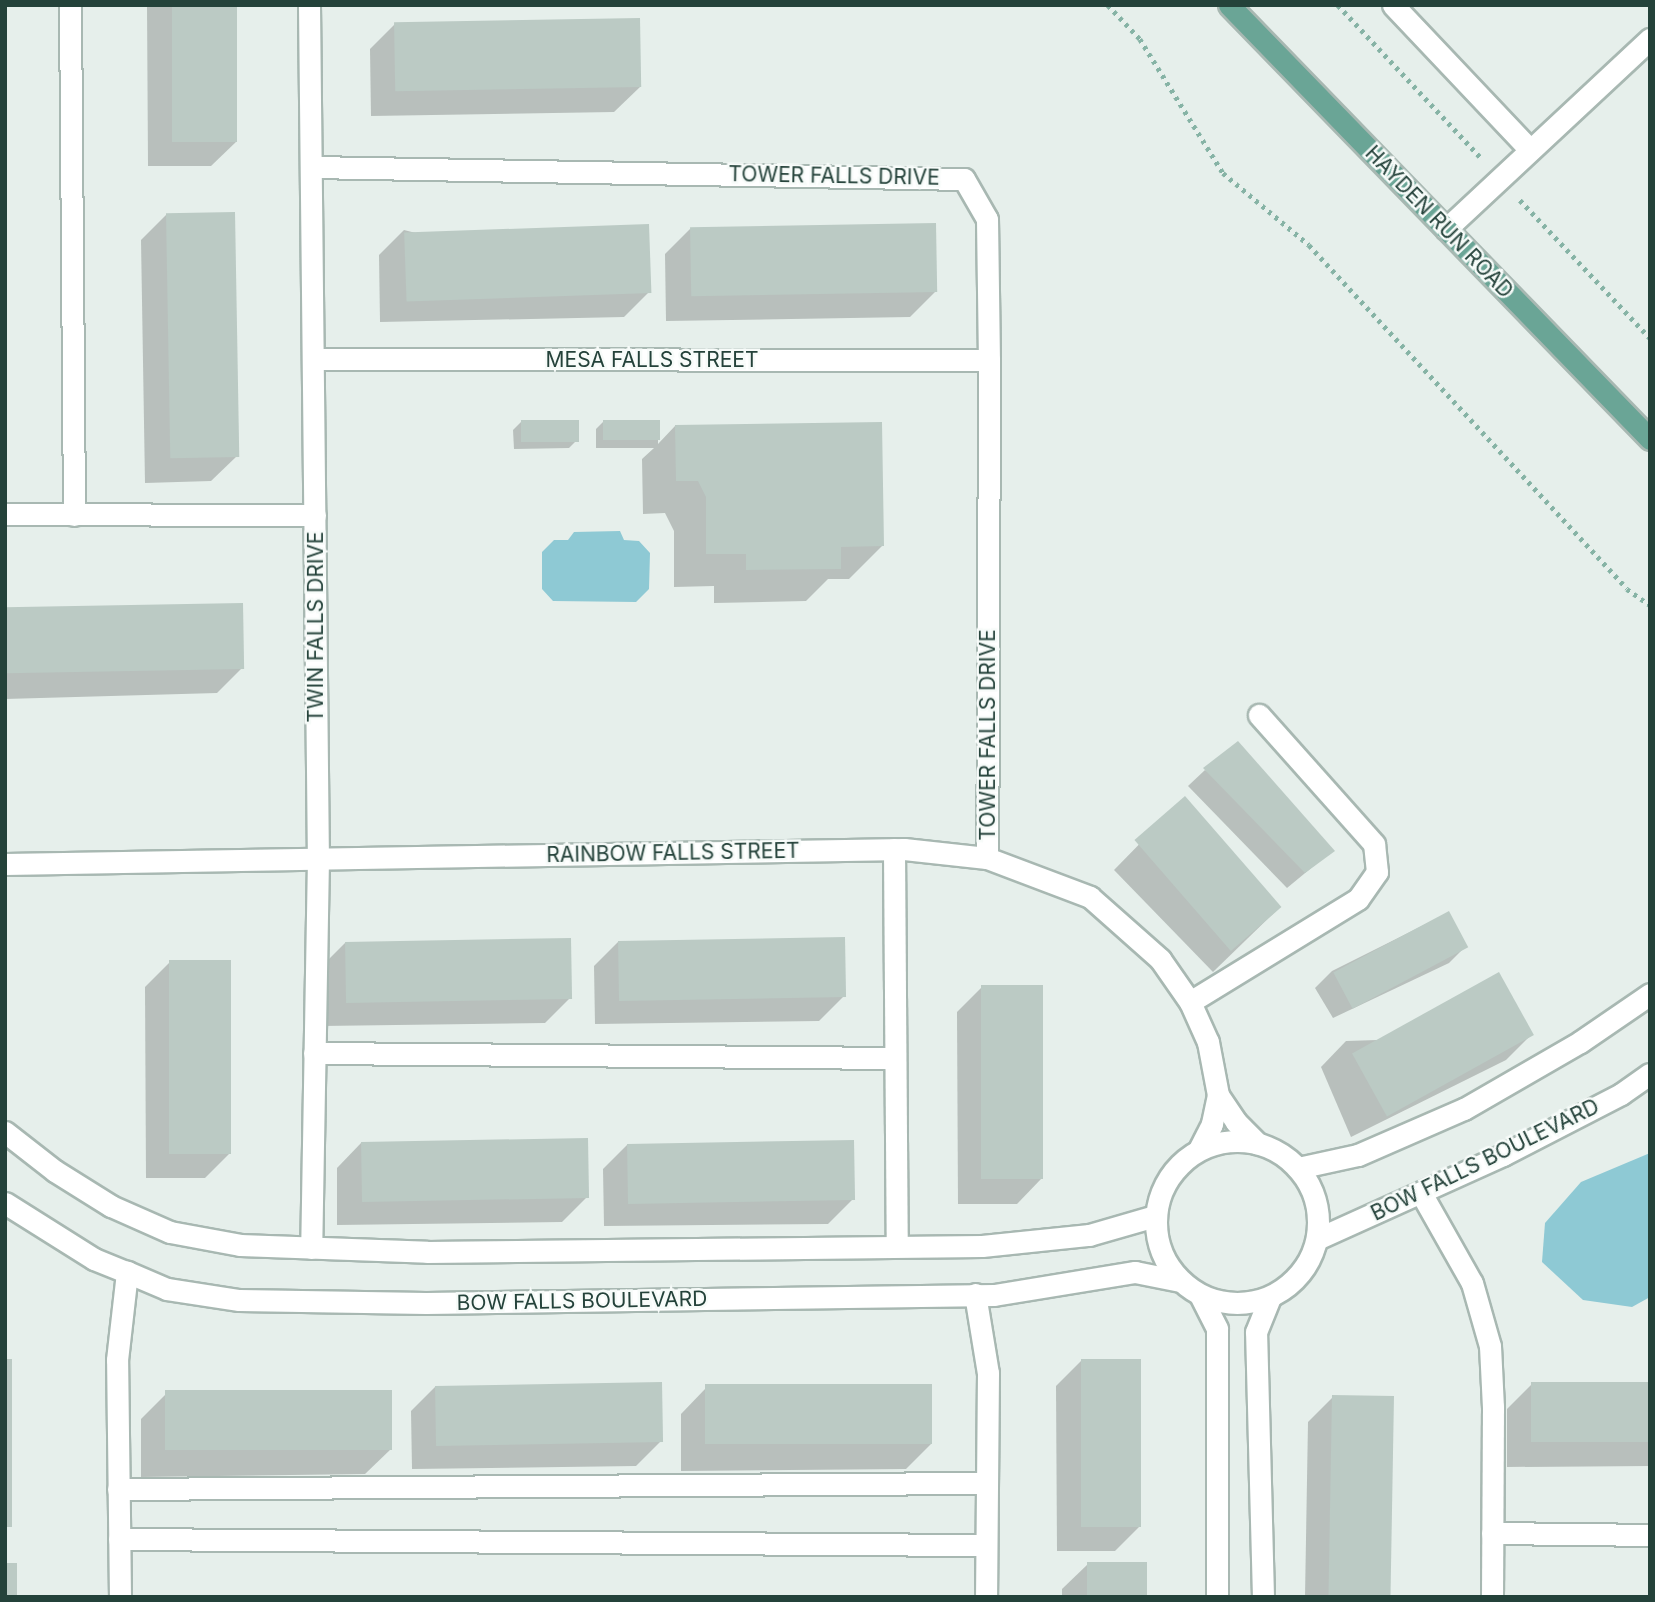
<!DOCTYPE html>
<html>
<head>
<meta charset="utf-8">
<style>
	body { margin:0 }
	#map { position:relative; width:1655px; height:1602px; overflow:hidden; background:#e6efeb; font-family:Inter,sans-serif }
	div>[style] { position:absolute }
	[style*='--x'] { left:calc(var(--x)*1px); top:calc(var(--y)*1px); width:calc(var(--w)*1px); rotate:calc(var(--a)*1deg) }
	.water>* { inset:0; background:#8ec9d4 }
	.shadow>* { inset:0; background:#0003 }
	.building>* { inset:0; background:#bbcac4; transform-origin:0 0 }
	.path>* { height:4.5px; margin-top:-2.25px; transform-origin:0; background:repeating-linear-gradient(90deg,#86b3a5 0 3.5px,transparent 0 8.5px) }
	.roads { filter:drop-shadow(2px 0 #a8b8b2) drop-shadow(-2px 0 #a8b8b2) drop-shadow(0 2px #a8b8b2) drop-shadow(0 -2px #a8b8b2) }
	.minor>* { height:21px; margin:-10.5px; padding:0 10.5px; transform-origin:10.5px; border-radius:10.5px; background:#fff }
	.minor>.ring { margin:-10.5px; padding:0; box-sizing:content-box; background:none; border:21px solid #fff; border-radius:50% }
	.major>* { height:21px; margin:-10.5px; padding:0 10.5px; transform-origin:10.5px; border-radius:10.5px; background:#6aa596 }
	span { translate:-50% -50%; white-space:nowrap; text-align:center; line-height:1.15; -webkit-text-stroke:5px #f7fbf9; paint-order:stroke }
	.street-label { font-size:21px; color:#24423a }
	.frame { position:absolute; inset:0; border:7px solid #24423a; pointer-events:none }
</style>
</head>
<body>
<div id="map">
	<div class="water">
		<i style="clip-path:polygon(620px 531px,624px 540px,639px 541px,650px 553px,649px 589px,636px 602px,553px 601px,542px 589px,542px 552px,554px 540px,568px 540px,574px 532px)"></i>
		<i style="clip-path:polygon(1650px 1153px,1650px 1297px,1632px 1307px,1583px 1300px,1542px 1262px,1545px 1223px,1581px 1182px)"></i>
	</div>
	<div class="shadow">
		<i style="clip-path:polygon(147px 5px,236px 5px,237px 141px,211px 166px,148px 166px)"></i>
		<i style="clip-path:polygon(395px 24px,640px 87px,614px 112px,371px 116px,370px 49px)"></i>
		<i style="clip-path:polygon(167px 214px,237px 456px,211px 481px,145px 483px,141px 240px)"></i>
		<i style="clip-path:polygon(690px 229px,935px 292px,910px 317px,666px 321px,665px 254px)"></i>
		<i style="clip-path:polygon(404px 230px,649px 292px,624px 317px,380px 322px,379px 255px)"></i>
		<i style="clip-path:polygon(604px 421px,658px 421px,658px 444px,675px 426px,882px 546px,849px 579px,828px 579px,806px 601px,714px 603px,714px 586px,674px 587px,674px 531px,665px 513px,643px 514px,642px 459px,654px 448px,596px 448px,596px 429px)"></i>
		<i style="clip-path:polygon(521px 422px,577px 440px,569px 448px,514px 449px,513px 430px)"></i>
		<i style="clip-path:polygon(5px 611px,242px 668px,217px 693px,5px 699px)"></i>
		<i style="clip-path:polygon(1205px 770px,1333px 850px,1287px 888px,1188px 786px)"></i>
		<i style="clip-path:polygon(1160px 823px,1280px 907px,1213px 972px,1114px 870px)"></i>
		<i style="clip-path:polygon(1448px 913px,1466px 946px,1449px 963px,1333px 1018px,1315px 988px,1332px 971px)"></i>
		<i style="clip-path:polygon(619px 941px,844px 996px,819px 1021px,595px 1024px,594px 966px)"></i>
		<i style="clip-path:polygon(345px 943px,570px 998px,545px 1023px,321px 1026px,320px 968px)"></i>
		<i style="clip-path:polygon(170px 962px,230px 1153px,205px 1178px,146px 1178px,145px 987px)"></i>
		<i style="clip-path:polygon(982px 987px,1042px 1178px,1017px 1204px,958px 1204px,957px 1012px)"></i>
		<i style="clip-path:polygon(1531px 1035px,1506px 1060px,1351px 1137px,1321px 1067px,1346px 1041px)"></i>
		<i style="clip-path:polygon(362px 1142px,587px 1197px,562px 1222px,337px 1225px,337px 1168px)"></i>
		<i style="clip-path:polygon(628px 1144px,853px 1199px,828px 1224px,604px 1226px,603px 1169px)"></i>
		<i style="clip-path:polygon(1081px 1361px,1140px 1526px,1115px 1551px,1057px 1551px,1056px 1386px)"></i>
		<i style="clip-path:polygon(1532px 1384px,1650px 1384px,1650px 1466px,1507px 1467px,1507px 1409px)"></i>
		<i style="clip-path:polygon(436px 1386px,661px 1441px,636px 1466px,412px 1469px,411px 1411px)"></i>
		<i style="clip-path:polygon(706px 1388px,931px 1444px,906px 1469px,681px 1471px,681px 1414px)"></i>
		<i style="clip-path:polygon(166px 1394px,391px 1449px,365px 1474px,141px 1477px,141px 1419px)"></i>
		<i style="clip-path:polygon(1333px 1397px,1388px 1597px,1305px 1597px,1308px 1422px)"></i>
		<i style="clip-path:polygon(1088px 1564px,1145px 1597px,1062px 1597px,1062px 1589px)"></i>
	</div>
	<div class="building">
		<i style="left:172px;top:5px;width:65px;height:137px"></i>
		<i style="left:640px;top:18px;width:69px;height:246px;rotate:89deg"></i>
		<i style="left:235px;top:212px;width:245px;height:69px;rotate:89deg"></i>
		<i style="left:936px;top:223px;width:69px;height:246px;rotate:89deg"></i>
		<i style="left:649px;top:224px;width:69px;height:245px;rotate:88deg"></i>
		<i style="left:521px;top:420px;width:58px;height:22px"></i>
		<i style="left:603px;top:420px;width:57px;height:20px"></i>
		<i style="clip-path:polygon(882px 422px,884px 546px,841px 547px,841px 569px,746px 570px,746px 554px,706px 554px,706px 497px,698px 481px,676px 481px,675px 425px)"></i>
		<i style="left:243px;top:603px;width:66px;height:238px;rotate:89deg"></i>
		<i style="clip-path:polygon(1238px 741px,1335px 851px,1305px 873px,1203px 768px)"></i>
		<i style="left:1185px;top:796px;width:147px;height:67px;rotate:49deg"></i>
		<i style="left:1449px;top:911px;width:41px;height:131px;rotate:62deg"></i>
		<i style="left:845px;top:937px;width:60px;height:227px;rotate:89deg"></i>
		<i style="left:571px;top:938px;width:61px;height:226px;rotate:89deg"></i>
		<i style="left:169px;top:960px;width:62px;height:194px"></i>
		<i style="left:1499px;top:972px;width:72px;height:168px;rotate:61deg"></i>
		<i style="left:981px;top:985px;width:62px;height:194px"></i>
		<i style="left:588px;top:1138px;width:60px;height:227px;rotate:89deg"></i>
		<i style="left:854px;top:1140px;width:60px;height:227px;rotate:89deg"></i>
		<i style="left:5px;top:1359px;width:7px;height:168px"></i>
		<i style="left:1081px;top:1359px;width:60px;height:168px"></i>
		<i style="left:662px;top:1382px;width:60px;height:227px;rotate:89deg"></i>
		<i style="left:1531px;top:1382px;width:119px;height:60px"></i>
		<i style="left:932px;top:1384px;width:60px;height:227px;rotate:90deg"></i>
		<i style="left:392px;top:1390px;width:60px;height:227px;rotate:90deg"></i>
		<i style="left:1332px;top:1395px;width:62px;height:202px;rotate:1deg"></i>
		<i style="left:1087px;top:1562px;width:60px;height:35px"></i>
		<i style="left:5px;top:1563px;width:12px;height:34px"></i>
	</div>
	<div class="path">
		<i style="--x:1108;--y:5;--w:47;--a:46.7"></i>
		<i style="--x:1140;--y:39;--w:158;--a:58.2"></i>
		<i style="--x:1223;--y:173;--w:112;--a:39.9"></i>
		<i style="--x:1309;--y:245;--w:468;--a:47.2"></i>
		<i style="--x:1627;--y:589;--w:28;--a:35"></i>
		<i style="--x:1338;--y:5;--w:209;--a:46.9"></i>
		<i style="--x:1520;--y:200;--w:190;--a:46.7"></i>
	</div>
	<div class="roads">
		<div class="minor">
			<i style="--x:70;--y:5;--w:510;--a:89.55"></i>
			<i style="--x:309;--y:5;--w:853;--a:89.4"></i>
			<i style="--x:318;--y:858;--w:390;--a:91"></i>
			<i style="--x:1393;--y:5;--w:199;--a:46.6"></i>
			<i style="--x:311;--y:167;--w:653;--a:1.05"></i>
			<i style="--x:964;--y:179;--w:46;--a:60.1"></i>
			<i style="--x:987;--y:219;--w:141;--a:89.2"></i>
			<i style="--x:989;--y:360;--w:498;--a:90.2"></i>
			<i style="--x:1446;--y:229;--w:279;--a:-43"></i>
			<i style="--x:314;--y:359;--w:675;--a:0.08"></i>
			<i style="--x:5;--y:514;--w:310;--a:0.2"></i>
			<i style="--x:894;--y:849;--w:397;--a:89.6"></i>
			<i style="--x:5;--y:864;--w:899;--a:-0.96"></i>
			<i style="--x:904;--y:849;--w:83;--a:6.2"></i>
			<i style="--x:987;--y:858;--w:110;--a:20.7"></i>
			<i style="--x:1090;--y:897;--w:94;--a:41.5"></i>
			<i style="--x:1160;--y:959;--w:52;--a:55.1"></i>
			<i style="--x:1190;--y:1002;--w:44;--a:65.8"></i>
			<i style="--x:1208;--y:1042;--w:54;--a:79.3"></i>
			<i style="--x:1218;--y:1095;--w:30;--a:102"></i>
			<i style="--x:1212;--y:1124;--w:29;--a:117"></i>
			<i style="--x:1190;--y:1002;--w:197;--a:-31.5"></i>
			<i style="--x:1358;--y:899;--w:33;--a:-55"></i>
			<i style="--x:1377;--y:872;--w:28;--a:-96"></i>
			<i style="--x:1374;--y:844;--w:173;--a:-131.7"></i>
			<i style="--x:314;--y:1053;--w:581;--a:0.49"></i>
			<i style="--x:1218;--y:1095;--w:32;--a:56"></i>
			<i style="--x:1236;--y:1122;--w:30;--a:45"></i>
			<i style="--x:5;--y:1132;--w:63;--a:38"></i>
			<i style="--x:55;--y:1171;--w:66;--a:32"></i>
			<i style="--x:111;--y:1206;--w:64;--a:23.8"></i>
			<i style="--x:170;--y:1232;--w:71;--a:10.5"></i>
			<i style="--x:240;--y:1245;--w:187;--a:2.1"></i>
			<i style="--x:427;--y:1252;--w:555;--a:-0.62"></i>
			<i style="--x:982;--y:1246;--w:108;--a:-5.9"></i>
			<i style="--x:1089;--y:1235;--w:69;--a:-16.1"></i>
			<i class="ring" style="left:1156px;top:1141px;width:141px;height:141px"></i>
			<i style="--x:1298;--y:1168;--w:61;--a:-12.2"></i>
			<i style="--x:1358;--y:1155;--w:116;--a:-23.5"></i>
			<i style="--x:1464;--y:1109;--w:134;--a:-30"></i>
			<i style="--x:1580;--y:1042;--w:85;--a:-34.4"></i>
			<i style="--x:1421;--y:1193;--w:103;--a:60.5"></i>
			<i style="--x:1472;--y:1283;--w:66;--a:74.1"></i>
			<i style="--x:1490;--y:1346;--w:61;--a:87.2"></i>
			<i style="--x:1493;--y:1407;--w:190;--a:90.3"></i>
			<i style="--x:5;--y:1203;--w:105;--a:32.2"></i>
			<i style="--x:94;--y:1259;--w:35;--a:22"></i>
			<i style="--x:127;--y:1272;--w:43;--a:23"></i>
			<i style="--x:167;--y:1289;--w:73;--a:8.7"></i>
			<i style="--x:239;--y:1300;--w:187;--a:0.9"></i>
			<i style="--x:426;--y:1303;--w:568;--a:-0.81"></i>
			<i style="--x:994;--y:1295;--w:143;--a:-9.3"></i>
			<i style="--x:1135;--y:1272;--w:46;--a:11.3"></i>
			<i style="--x:1317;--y:1239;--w:204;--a:-24.3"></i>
			<i style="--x:1503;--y:1155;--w:133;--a:-27.3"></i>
			<i style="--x:1621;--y:1094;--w:35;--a:-35"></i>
			<i style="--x:975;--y:1294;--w:80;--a:80.7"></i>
			<i style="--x:988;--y:1373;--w:224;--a:90.5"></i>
			<i style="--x:1200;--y:1295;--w:38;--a:63"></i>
			<i style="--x:1217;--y:1329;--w:268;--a:90"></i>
			<i style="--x:118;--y:1489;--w:869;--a:-0.4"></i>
			<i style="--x:1492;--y:1533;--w:158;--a:0.7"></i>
			<i style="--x:119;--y:1539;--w:867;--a:0.4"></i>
			<i style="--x:120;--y:1597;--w:237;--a:-90.7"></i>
			<i style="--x:117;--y:1360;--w:89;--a:-83.5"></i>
			<i style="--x:1263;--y:1597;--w:265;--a:-91.5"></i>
			<i style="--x:1256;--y:1332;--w:38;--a:-68"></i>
		</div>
		<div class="major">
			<i style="--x:1229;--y:5;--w:605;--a:45.87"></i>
		</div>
	</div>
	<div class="street-label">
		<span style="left:834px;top:176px;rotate:1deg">TOWER FALLS DRIVE</span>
		<span style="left:1439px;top:222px;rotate:46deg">HAYDEN RUN ROAD</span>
		<span style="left:652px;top:360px">MESA FALLS STREET</span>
		<span style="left:316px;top:627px;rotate:-90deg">TWIN FALLS DRIVE</span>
		<span style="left:988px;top:735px;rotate:-90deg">TOWER FALLS DRIVE</span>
		<span style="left:673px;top:853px;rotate:-1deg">RAINBOW FALLS STREET</span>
		<span style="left:1485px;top:1160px;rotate:-26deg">BOW FALLS BOULEVARD</span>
		<span style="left:582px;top:1301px;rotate:-1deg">BOW FALLS BOULEVARD</span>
	</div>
	<div class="frame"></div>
</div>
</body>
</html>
